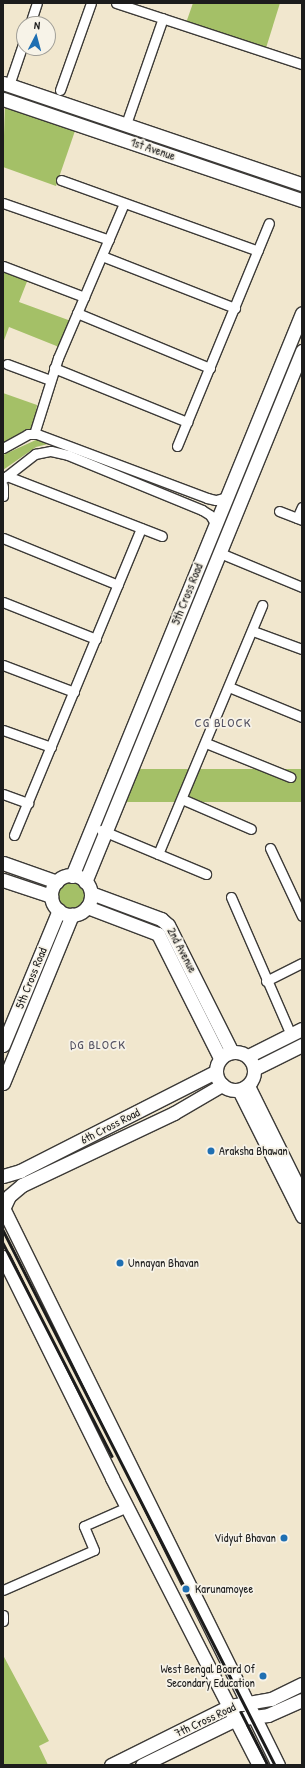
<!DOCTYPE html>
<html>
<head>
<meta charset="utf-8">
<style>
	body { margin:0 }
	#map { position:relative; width:305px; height:1768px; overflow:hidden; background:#f1e7ce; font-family:"Patrick Hand",sans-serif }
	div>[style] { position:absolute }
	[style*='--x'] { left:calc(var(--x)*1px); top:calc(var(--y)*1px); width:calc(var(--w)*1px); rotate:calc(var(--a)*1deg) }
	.green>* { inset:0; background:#a4c067; transform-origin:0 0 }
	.round { border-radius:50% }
	.roads { filter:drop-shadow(1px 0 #3c3a37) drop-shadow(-1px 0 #3c3a37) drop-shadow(0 1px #3c3a37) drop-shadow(0 -1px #3c3a37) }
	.street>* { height:9px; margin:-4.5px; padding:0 4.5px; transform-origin:4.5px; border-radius:4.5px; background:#fff }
	.secondary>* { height:13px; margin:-6.5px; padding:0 6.5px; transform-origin:6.5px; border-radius:6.5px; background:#fff }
	.secondary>.ring { margin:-6.5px; padding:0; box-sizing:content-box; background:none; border:13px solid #fff; border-radius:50% }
	.rail>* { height:2.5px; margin:-1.25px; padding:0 1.25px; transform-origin:1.25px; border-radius:1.25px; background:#1c1c1c }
	.dots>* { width:11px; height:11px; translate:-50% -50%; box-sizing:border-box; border:2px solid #f7f3e8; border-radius:50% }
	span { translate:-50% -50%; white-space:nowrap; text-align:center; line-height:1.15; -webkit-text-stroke:3.5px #f7f3e8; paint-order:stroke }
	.street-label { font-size:12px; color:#1c1c1c }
	.poi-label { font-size:12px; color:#1c1c1c }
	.left { translate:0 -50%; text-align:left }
	.right { translate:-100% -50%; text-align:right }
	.neighbourhood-label { font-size:13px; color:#535161; letter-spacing:1px }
	.frame { position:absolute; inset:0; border:4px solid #1c1c1c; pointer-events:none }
	.north { position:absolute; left:16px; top:16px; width:40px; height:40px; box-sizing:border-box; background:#f7f3e8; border:1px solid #9f9d96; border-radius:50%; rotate:6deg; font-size:11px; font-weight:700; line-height:16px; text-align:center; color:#1c1c1c }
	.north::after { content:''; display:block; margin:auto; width:14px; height:18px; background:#1f6fb2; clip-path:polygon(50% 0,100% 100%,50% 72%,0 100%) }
</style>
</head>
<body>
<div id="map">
	<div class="green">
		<i style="clip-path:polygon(193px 3px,280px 3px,266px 48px,186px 23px)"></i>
		<i style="clip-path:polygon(5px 104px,76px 128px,56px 186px,3px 167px)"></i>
		<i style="clip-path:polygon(3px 270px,28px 279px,19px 302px,71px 321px,59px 347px,9px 327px,3px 343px)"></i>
		<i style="clip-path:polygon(3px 393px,37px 405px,34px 427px,3px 444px)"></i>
		<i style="clip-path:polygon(38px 439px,48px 442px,48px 444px,36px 447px,3px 470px,3px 455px)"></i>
		<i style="left:302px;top:769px;width:33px;height:195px;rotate:90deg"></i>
		<i class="round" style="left:56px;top:880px;width:30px;height:30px"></i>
		<i style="clip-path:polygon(3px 1655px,49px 1741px,39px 1746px,48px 1765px,3px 1765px)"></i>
	</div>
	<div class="roads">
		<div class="street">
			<i style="--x:116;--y:3;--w:196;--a:18.2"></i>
			<i style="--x:30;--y:24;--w:22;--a:-72"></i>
			<i style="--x:9;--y:85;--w:46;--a:-71.2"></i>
			<i style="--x:60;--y:90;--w:92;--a:-70.4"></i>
			<i style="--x:126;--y:124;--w:112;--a:-70.8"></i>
			<i style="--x:61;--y:180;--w:209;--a:19.8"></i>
			<i style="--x:3;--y:203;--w:112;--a:19.2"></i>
			<i style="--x:102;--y:256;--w:143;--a:21.4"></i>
			<i style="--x:3;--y:266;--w:87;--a:20.9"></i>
			<i style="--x:77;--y:313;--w:144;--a:22.5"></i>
			<i style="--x:7;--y:364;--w:46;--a:20.4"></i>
			<i style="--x:54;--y:368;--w:144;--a:22.1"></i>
			<i style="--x:34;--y:434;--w:80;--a:-72.5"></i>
			<i style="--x:58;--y:358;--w:168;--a:-66.9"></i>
			<i style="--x:177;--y:446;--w:241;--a:-67.6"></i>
			<i style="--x:3;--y:448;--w:29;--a:-29"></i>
			<i style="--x:28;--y:434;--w:9;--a:0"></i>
			<i style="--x:37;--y:434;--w:182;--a:20.6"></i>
			<i style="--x:207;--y:498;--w:9;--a:13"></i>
			<i style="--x:216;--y:500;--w:11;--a:-15"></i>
			<i style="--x:7;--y:476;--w:166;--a:21.2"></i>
			<i style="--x:3;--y:479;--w:41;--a:-38"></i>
			<i style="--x:35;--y:454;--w:16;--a:-11"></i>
			<i style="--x:51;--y:451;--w:17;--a:13"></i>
			<i style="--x:68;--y:455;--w:145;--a:22.3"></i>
			<i style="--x:202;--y:510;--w:9;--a:32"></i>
			<i style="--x:210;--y:515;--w:12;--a:59"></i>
			<i style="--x:3;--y:486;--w:10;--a:90"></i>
			<i style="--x:279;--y:511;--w:25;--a:21"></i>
			<i style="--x:297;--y:518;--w:12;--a:-66"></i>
			<i style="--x:3;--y:538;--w:124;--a:22.2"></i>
			<i style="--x:220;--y:553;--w:89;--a:22.5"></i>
			<i style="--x:3;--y:602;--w:100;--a:21.7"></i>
			<i style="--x:253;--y:631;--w:52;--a:20.2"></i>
			<i style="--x:3;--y:665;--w:76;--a:20.8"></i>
			<i style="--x:229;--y:687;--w:79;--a:22.3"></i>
			<i style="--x:3;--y:730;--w:51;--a:19.5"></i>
			<i style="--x:206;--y:743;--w:91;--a:22"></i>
			<i style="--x:3;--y:794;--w:27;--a:20"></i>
			<i style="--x:182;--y:799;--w:75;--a:23.5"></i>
			<i style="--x:101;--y:830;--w:114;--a:22.7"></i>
			<i style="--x:14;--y:835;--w:332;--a:-67.5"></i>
			<i style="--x:270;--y:848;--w:75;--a:64.8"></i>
			<i style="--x:158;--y:854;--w:270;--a:-67.3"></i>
			<i style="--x:231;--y:897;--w:150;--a:66.5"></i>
			<i style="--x:266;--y:981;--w:40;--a:-26.6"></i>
			<i style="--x:3;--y:1590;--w:99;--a:-23.7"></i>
			<i style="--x:94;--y:1550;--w:26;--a:-113"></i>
			<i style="--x:84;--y:1526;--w:47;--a:-23.8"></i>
			<i style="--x:3;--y:1615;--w:6;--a:90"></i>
		</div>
		<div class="secondary">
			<i style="--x:3;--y:83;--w:316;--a:18.7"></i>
			<i style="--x:3;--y:99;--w:316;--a:18.7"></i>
			<i style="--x:3;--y:863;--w:57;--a:19.4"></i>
			<i class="ring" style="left:51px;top:875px;width:27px;height:27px"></i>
			<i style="--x:72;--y:876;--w:608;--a:-67.78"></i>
			<i style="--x:3;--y:880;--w:51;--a:18.4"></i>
			<i style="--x:85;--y:882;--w:574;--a:-67.77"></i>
			<i style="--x:91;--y:893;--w:75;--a:20.4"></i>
			<i style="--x:161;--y:919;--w:9;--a:41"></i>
			<i style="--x:168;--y:925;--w:142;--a:63.3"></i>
			<i style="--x:87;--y:907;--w:76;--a:20.8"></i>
			<i style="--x:158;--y:934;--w:139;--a:63.4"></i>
			<i style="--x:3;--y:1045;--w:146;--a:-67.5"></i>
			<i class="ring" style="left:216px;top:1052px;width:25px;height:25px"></i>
			<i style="--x:248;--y:1056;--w:60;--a:-26.6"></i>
			<i style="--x:254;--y:1069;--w:54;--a:-26.6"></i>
			<i style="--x:3;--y:1083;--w:182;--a:-67.7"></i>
			<i style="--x:248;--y:1086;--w:122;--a:63.6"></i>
			<i style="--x:239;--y:1090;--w:141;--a:63.4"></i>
			<i style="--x:3;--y:1176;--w:18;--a:-16"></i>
			<i style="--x:20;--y:1171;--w:219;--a:-26.9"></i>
			<i style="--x:3;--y:1208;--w:621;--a:63.72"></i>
			<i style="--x:3;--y:1209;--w:14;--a:-65"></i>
			<i style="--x:9;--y:1196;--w:17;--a:-40"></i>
			<i style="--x:22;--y:1185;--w:168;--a:-25.3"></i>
			<i style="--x:174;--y:1113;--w:56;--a:-30.3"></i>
			<i style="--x:3;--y:1257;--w:246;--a:63.7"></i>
			<i style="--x:112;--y:1478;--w:322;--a:62.9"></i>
			<i style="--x:111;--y:1765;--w:133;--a:-26.4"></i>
			<i style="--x:230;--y:1706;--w:42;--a:-9.7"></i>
			<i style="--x:271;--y:1699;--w:34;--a:-26"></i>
			<i style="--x:142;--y:1765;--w:105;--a:-26.1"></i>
			<i style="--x:236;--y:1719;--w:32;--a:-7"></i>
			<i style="--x:268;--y:1715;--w:37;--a:-24"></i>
		</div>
	</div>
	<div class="rail">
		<i style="--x:3;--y:1230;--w:600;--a:63.05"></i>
		<i style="--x:3;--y:1243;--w:239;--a:62.9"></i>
		<i style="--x:241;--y:1712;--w:59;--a:63"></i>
	</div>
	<div class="dots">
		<i style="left:211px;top:1151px;background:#1f6fb2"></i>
		<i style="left:120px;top:1263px;background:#1f6fb2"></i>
		<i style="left:284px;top:1538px;background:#1f6fb2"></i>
		<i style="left:186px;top:1589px;background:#1f6fb2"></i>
		<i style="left:263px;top:1676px;background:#1f6fb2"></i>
	</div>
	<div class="street-label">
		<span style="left:153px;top:149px;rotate:19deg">1st Avenue</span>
		<span style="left:187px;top:594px;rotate:-68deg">5th Cross Road</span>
		<span style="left:182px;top:950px;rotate:62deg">2nd Avenue</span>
		<span style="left:31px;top:978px;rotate:-68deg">5th Cross Road</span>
		<span style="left:110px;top:1126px;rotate:-27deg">6th Cross Road</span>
		<span style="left:205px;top:1720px;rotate:-25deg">7th Cross Road</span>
	</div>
	<div class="poi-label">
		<span class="left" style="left:219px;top:1151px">Araksha Bhawan</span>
		<span class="left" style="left:128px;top:1263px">Unnayan Bhavan</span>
		<span class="right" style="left:276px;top:1538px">Vidyut Bhavan</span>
		<span class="left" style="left:195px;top:1589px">Karunamoyee</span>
		<span class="right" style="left:255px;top:1676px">West Bengal Board Of<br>Secondary Education</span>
	</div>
	<div class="neighbourhood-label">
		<span style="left:223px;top:722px">CG BLOCK</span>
		<span style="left:98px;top:1044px">DG BLOCK</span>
	</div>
	<div class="frame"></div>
	<div class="north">N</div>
</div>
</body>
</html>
